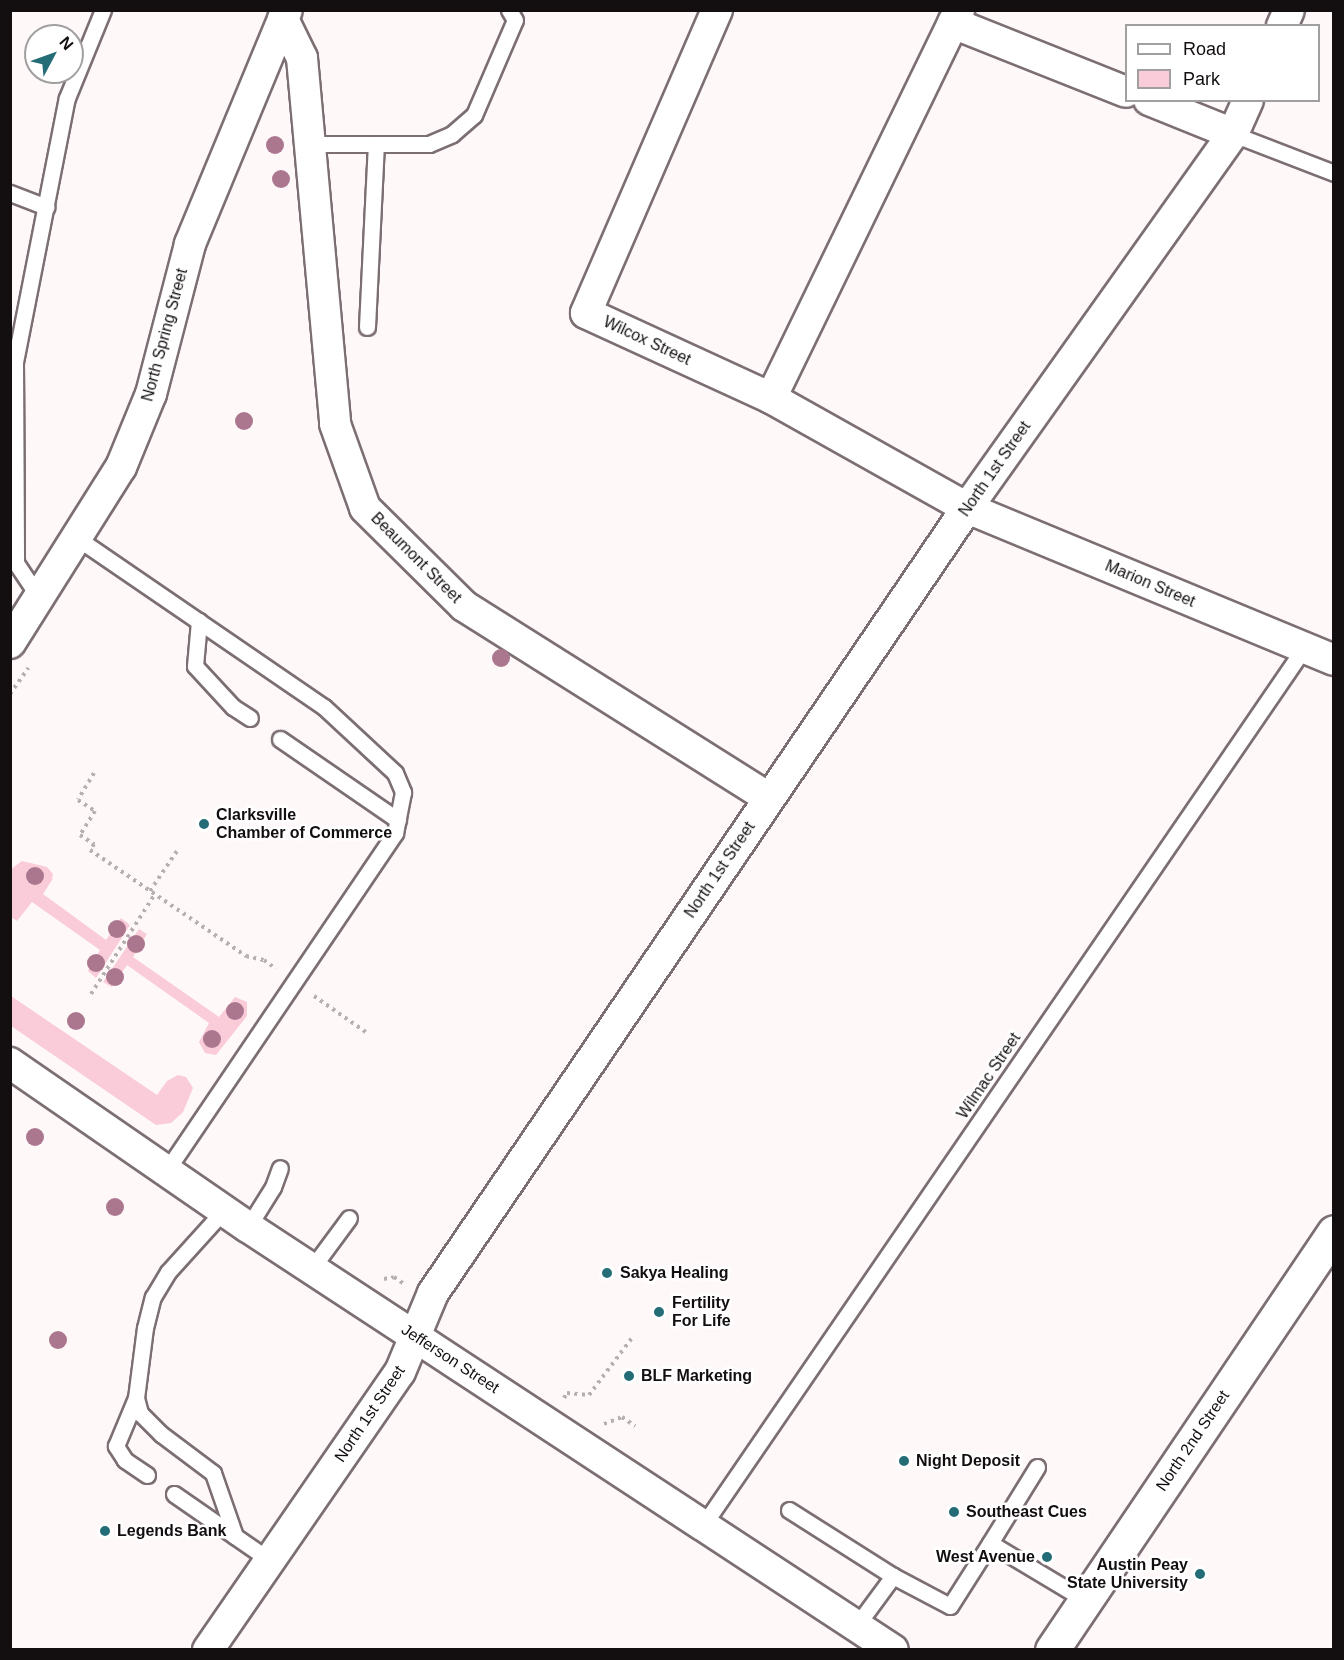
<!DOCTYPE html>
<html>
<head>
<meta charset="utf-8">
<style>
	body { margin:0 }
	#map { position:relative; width:1344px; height:1660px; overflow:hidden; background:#fef8f9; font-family:Helvetica,sans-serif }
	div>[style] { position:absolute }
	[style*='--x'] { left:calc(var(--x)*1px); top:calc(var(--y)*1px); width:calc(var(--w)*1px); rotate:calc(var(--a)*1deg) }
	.green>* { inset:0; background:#facbd8 }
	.path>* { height:4px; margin-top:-2px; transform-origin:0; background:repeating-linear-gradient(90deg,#b6b0b1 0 3px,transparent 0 7.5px) }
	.roads { filter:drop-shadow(2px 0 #7c6f73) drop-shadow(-2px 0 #7c6f73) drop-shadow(0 2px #7c6f73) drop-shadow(0 -2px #7c6f73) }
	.service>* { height:15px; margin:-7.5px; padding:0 7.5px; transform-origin:7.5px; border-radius:7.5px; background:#fff }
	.minor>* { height:30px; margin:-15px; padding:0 15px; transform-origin:15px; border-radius:15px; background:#fff }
	.primary>* { height:33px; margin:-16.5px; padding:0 16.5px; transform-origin:16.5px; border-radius:16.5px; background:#fff }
	.trees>* { width:18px; height:18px; margin:-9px; border-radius:50%; background:#ab778e }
	.dots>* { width:16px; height:16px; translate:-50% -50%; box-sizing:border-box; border:3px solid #fff; border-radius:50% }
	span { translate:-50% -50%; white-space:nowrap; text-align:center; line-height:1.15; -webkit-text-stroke:5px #fff; paint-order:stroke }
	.street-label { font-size:16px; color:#130f10 }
	.poi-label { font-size:16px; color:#130f10; font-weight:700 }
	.left { translate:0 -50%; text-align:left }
	.right { translate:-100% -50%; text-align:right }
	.frame { position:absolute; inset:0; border:12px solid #130f10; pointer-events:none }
	.legend { position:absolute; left:1125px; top:24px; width:195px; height:78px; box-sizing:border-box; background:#fff; border:2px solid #a19f9f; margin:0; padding:8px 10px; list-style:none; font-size:18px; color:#130f10 }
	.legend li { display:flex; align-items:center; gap:12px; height:30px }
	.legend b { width:30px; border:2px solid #a19f9f }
	.north { position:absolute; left:24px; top:24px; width:60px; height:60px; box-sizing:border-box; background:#fff; border:2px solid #a19f9f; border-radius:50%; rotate:49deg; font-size:16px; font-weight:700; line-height:24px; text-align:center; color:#130f10 }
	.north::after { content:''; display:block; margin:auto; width:21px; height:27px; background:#246d77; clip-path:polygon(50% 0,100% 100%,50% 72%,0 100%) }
</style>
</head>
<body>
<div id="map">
	<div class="green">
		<i style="clip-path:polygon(22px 861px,47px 867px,53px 874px,52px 880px,43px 894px,106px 940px,121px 918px,130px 925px,96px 978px,88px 971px,100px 950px,32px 902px,17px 921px,11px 917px,11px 869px)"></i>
		<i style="clip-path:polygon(139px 929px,147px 934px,133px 957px,219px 1017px,235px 997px,247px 1002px,247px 1016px,216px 1055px,205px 1053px,199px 1042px,209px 1023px,127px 965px,112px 987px,103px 982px)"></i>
		<i style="clip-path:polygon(11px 996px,157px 1095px,167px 1081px,178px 1075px,186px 1077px,193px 1088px,183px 1112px,171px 1123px,156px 1125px,11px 1026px)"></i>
	</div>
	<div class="path">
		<i style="--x:10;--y:694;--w:32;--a:-55"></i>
		<i style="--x:94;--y:773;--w:31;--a:121"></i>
		<i style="--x:78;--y:800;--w:20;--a:33"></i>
		<i style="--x:95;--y:811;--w:28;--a:122"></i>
		<i style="--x:80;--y:835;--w:17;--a:33"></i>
		<i style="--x:94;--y:844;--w:7;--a:124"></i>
		<i style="--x:90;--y:850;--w:189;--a:34.2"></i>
		<i style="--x:246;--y:956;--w:18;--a:13"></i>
		<i style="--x:264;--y:960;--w:15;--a:37"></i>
		<i style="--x:150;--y:891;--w:48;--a:-56"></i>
		<i style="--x:91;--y:994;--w:119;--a:-57.4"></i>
		<i style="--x:314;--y:996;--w:65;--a:34.9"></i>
		<i style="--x:384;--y:1279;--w:10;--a:-11"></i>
		<i style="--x:394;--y:1277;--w:12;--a:35"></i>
		<i style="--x:564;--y:1398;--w:6;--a:-59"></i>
		<i style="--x:567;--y:1393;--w:22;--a:5"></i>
		<i style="--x:589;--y:1395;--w:71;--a:-53"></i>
		<i style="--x:604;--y:1424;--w:19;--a:-21"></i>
		<i style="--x:622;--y:1417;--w:16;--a:35"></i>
	</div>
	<div class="roads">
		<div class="service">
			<i style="--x:1233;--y:134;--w:108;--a:21.1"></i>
			<i style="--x:311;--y:144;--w:118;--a:0"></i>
			<i style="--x:429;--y:144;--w:25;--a:-23"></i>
			<i style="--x:452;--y:134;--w:29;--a:-41"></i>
			<i style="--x:474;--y:115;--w:103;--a:-66.7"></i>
			<i style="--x:515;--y:20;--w:12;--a:-121"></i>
			<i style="--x:10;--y:193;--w:39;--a:21"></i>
			<i style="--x:367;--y:327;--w:183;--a:-87.2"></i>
			<i style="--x:15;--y:362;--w:201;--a:89.7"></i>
			<i style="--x:16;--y:563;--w:43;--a:56.3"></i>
			<i style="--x:10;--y:364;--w:5;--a:-22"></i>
			<i style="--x:15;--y:362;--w:269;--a:-78.9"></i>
			<i style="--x:67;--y:98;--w:95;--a:-67.8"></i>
			<i style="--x:77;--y:538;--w:299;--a:34.4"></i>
			<i style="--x:324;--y:707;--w:97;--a:42.9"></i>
			<i style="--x:395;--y:773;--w:21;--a:67"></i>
			<i style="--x:403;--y:792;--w:42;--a:101"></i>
			<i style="--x:395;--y:833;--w:407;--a:124.1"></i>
			<i style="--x:199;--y:621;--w:45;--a:95.1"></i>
			<i style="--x:195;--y:666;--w:56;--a:47.2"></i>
			<i style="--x:233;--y:707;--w:20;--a:33"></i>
			<i style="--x:280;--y:739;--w:143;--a:34.5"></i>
			<i style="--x:248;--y:1227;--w:47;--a:-58"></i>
			<i style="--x:273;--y:1187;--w:20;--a:-70"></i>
			<i style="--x:312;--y:1268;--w:62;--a:-53.5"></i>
			<i style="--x:136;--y:1398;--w:16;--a:75"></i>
			<i style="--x:140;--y:1413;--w:30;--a:45"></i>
			<i style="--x:161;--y:1434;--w:65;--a:36.9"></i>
			<i style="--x:213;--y:1473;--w:67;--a:70.8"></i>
			<i style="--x:1037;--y:1467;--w:89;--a:121.7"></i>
			<i style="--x:990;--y:1543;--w:111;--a:31"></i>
			<i style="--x:147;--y:1475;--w:27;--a:-146"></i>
			<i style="--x:125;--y:1460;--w:17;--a:-123"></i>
			<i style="--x:116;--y:1446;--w:52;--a:-67.4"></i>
			<i style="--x:136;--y:1398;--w:71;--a:-82.7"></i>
			<i style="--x:145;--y:1328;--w:32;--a:-76"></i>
			<i style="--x:153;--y:1297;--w:29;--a:-59"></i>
			<i style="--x:168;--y:1272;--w:85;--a:-47.9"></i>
			<i style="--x:174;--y:1494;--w:114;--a:34.7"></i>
			<i style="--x:789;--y:1510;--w:123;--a:32.4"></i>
			<i style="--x:893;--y:1576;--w:64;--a:27.8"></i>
			<i style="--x:950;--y:1606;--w:75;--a:-57.6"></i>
			<i style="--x:704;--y:1524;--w:1062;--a:-55.59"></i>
			<i style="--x:857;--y:1625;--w:61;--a:-53.7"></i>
		</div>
		<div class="minor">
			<i style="--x:717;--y:10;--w:330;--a:113.4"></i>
			<i style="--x:586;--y:313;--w:204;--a:24.7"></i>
			<i style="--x:771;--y:398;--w:225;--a:29.3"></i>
			<i style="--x:967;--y:508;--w:397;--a:22.5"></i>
			<i style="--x:283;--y:19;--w:43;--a:64"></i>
			<i style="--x:302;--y:58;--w:367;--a:84.8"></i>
			<i style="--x:335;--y:424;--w:89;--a:70.3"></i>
			<i style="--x:365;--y:508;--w:139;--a:44.7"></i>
			<i style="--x:464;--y:606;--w:360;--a:32.2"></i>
			<i style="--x:953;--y:23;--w:186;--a:21.7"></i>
			<i style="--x:1282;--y:26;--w:17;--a:-66"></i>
			<i style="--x:1149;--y:100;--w:91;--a:22"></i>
			<i style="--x:771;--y:398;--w:431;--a:-64.1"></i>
			<i style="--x:10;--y:643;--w:208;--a:-57.8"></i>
			<i style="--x:121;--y:467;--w:79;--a:-67.7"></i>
			<i style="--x:151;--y:394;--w:155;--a:-75.4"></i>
			<i style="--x:190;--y:244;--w:253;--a:-67.5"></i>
			<i style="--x:10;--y:1063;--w:289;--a:34.6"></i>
			<i style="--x:248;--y:1227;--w:771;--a:33.26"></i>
			<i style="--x:208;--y:1650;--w:338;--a:-55.4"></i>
			<i style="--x:400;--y:1372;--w:86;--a:-67.3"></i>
			<i style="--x:433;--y:1293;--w:949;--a:-55.77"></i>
			<i style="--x:967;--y:508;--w:459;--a:-54.6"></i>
			<i style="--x:1233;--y:134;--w:37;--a:-66"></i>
		</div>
		<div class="primary">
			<i style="--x:1052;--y:1650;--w:504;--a:-55.99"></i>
		</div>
	</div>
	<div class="trees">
		<i style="left:275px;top:145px"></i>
		<i style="left:281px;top:179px"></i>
		<i style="left:244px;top:421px"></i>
		<i style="left:501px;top:658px"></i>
		<i style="left:35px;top:876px"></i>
		<i style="left:117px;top:929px"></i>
		<i style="left:136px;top:944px"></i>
		<i style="left:96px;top:963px"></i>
		<i style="left:115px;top:977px"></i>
		<i style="left:235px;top:1011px"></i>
		<i style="left:76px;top:1021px"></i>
		<i style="left:212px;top:1039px"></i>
		<i style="left:35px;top:1137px"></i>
		<i style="left:115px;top:1207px"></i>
		<i style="left:58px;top:1340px"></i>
	</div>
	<div class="dots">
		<i style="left:204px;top:824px;background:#246d77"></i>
		<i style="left:607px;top:1273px;background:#246d77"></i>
		<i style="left:659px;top:1312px;background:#246d77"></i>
		<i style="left:629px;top:1376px;background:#246d77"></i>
		<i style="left:904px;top:1461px;background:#246d77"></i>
		<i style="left:954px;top:1512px;background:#246d77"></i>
		<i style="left:105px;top:1531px;background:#246d77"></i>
		<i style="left:1047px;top:1557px;background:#246d77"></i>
		<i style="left:1200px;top:1574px;background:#246d77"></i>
	</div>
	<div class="street-label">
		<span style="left:165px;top:335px;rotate:-75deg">North Spring Street</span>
		<span style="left:647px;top:341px;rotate:25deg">Wilcox Street</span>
		<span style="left:995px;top:469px;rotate:-55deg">North 1st Street</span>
		<span style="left:416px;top:558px;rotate:45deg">Beaumont Street</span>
		<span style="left:1150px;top:584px;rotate:23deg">Marion Street</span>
		<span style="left:720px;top:870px;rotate:-56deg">North 1st Street</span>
		<span style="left:989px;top:1076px;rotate:-56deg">Wilmac Street</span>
		<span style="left:450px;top:1359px;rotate:33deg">Jefferson Street</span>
		<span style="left:370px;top:1414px;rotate:-56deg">North 1st Street</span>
		<span style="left:1193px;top:1441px;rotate:-56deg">North 2nd Street</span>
	</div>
	<div class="poi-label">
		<span class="left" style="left:216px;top:824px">Clarksville<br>Chamber of Commerce</span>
		<span class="left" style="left:620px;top:1273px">Sakya Healing</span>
		<span class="left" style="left:672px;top:1312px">Fertility<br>For Life</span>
		<span class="left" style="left:641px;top:1376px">BLF Marketing</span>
		<span class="left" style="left:916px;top:1461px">Night Deposit</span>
		<span class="left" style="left:966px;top:1512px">Southeast Cues</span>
		<span class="left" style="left:117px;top:1531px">Legends Bank</span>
		<span class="right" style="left:1035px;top:1557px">West Avenue</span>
		<span class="right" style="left:1188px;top:1574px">Austin Peay<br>State University</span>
	</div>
	<div class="frame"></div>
	<ul class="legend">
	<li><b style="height:8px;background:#fff"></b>Road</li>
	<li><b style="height:16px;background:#facbd8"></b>Park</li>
	</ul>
	<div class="north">N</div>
</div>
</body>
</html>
